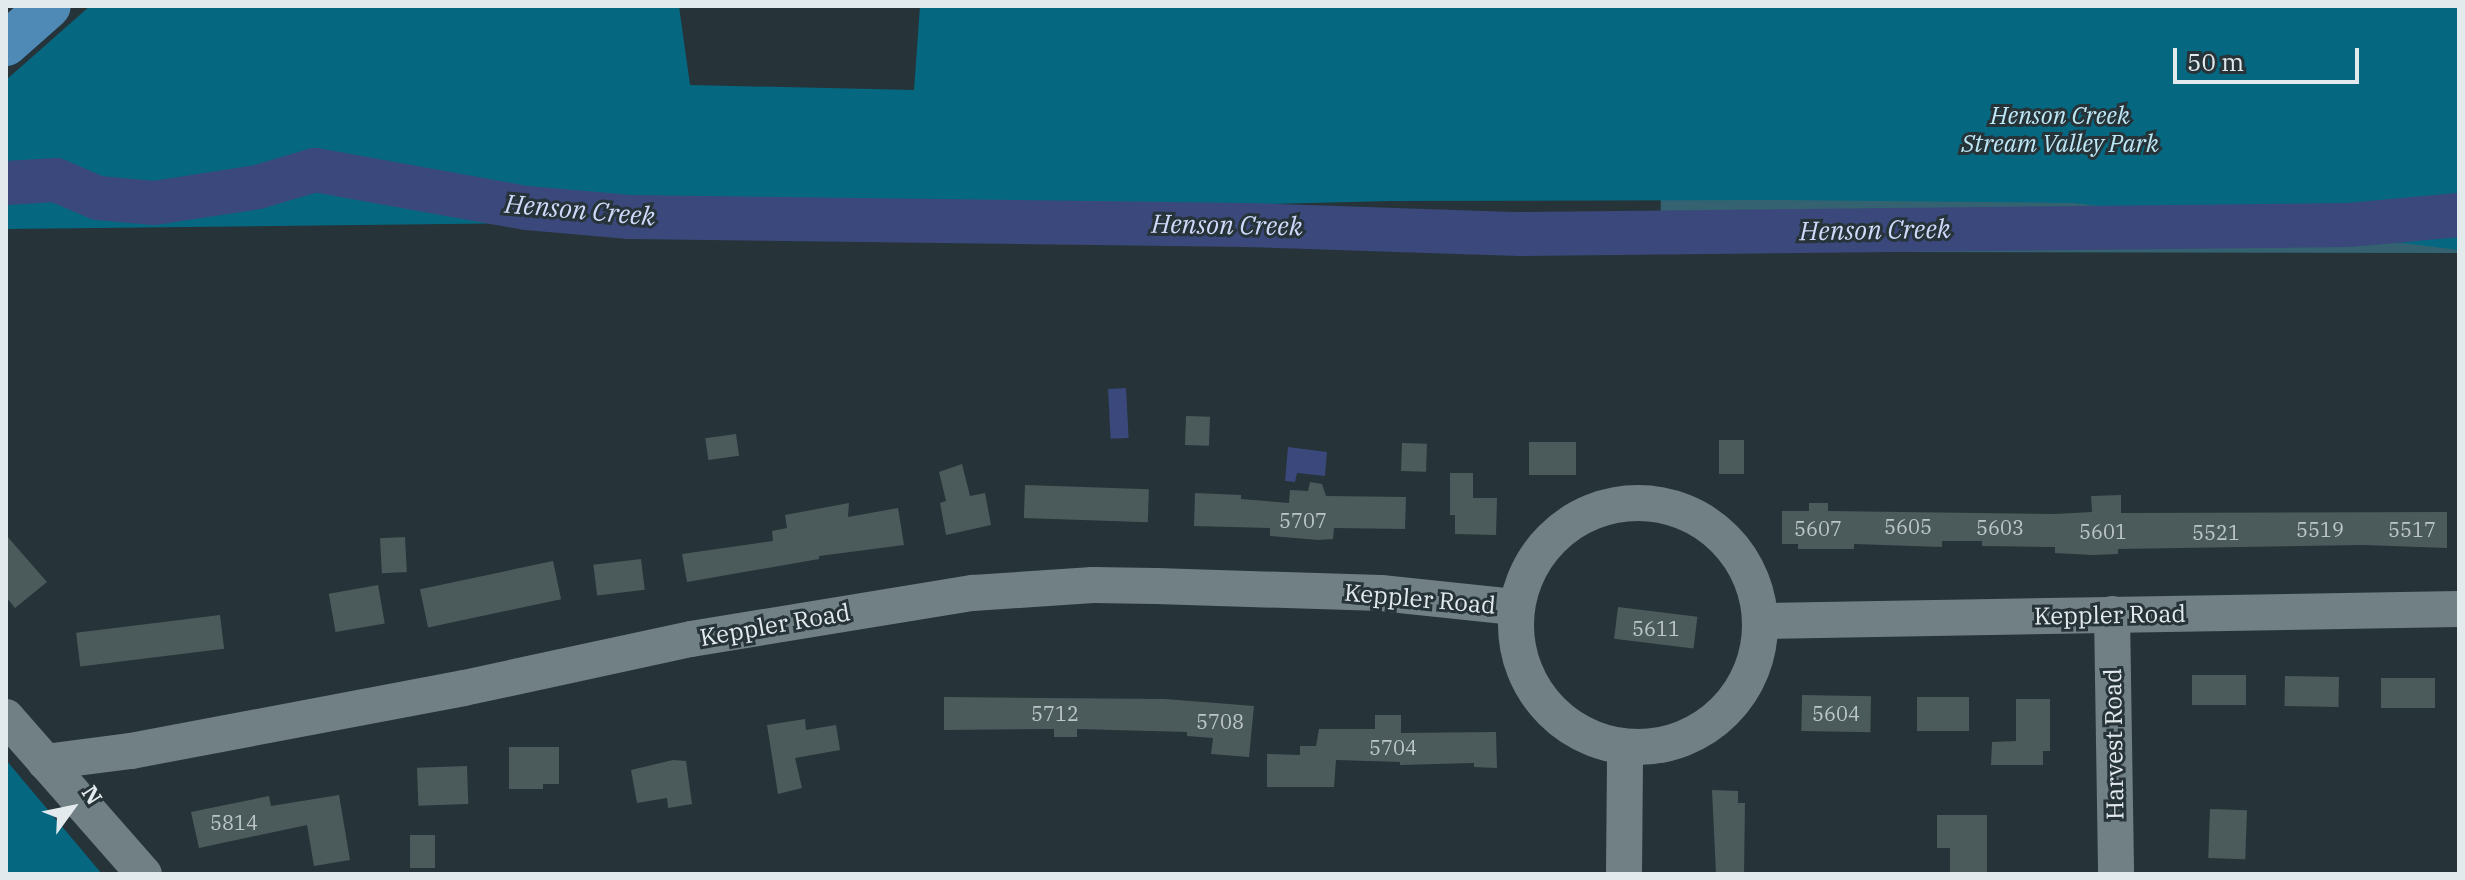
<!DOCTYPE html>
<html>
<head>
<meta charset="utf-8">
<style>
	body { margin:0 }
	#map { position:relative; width:2465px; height:880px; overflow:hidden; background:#263338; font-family:"IBM Plex Serif",serif }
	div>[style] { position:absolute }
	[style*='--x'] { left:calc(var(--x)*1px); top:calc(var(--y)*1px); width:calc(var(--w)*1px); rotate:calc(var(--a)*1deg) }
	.green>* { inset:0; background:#346271 }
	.forest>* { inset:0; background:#056880 }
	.water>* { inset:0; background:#3b487b; transform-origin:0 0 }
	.river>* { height:44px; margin:-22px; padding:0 22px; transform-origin:22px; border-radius:22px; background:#3b487b }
	.building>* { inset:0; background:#4b5b5b; transform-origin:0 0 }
	.minor>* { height:36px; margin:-18px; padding:0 18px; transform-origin:18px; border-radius:18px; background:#718085 }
	.minor>.ring { margin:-18px; padding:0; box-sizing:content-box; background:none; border:36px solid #718085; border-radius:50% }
	.major>* { height:44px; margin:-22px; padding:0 22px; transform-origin:22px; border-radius:22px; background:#4f8ab6 }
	span { translate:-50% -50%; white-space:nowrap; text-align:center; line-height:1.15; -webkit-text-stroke:6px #263338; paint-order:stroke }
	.number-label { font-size:20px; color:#bcc6c8 }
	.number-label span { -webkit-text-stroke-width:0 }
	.park-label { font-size:24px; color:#bfe8f7; font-style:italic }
	.street-label { font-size:24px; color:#e2eaed }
	.water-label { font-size:26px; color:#cfd9fa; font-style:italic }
	.frame { position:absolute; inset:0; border:8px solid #e2eaed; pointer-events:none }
	.north { position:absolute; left:32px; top:768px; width:80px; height:80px; -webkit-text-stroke:6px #263338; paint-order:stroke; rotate:57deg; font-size:22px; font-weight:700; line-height:32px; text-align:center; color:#e2eaed }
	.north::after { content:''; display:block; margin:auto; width:28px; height:36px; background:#e2eaed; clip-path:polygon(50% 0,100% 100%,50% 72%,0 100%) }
	.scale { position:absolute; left:2173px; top:48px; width:186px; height:36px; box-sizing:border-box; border:4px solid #e2eaed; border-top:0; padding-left:10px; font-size:24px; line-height:28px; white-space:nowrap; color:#e2eaed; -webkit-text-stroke:6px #263338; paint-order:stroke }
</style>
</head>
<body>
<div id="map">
	<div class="green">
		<i style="clip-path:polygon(2459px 6px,2459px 253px,1875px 252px,1660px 243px,1662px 140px)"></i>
	</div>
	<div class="forest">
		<i style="clip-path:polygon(90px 6px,679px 6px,690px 85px,914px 90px,920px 6px,2459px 6px,2459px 250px,2074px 203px,1778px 200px,1390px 201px,531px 223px,6px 229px,6px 80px)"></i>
		<i style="clip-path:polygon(6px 760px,102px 874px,6px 874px)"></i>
	</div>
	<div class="water">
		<i style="left:1126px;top:388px;width:50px;height:18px;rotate:87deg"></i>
		<i style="clip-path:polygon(1288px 447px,1327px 452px,1325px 476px,1297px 473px,1295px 482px,1285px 481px)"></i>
	</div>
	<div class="river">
		<i style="--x:6;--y:183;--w:50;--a:-3.4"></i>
		<i style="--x:56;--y:180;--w:46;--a:23.2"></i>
		<i style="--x:98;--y:198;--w:56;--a:5.1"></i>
		<i style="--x:154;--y:203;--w:105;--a:-8.7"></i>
		<i style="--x:258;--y:187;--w:59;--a:-16.6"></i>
		<i style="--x:315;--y:170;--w:215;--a:10.2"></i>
		<i style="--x:527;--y:208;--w:103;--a:5"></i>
		<i style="--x:630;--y:217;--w:616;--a:0.74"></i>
		<i style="--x:1246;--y:225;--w:275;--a:1.9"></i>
		<i style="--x:1521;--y:234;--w:828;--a:-0.62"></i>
		<i style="--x:2349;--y:225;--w:110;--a:-5.2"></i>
	</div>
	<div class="building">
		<i style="left:1186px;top:416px;width:24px;height:29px;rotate:2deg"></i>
		<i style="left:736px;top:434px;width:22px;height:31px;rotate:82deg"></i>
		<i style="left:1719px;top:440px;width:25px;height:34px"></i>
		<i style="left:1529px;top:442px;width:47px;height:33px"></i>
		<i style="left:1402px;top:443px;width:25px;height:28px;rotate:2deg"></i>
		<i style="clip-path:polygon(962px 464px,970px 496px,985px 493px,991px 525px,946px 535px,940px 503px,946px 501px,939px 472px)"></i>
		<i style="clip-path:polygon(1450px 473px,1473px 473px,1473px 498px,1497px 498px,1496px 535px,1455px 534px,1455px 515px,1450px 515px)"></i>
		<i style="clip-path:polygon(1310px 482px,1322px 484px,1326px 496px,1406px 497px,1405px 529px,1334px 528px,1333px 539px,1319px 540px,1270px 536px,1270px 528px,1194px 526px,1195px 493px,1241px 495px,1241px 499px,1289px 503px,1290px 490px,1308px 491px)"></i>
		<i style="left:1025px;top:485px;width:124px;height:33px;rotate:2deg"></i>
		<i style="clip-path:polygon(2121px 495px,2121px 513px,2447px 512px,2447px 548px,2363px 545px,2118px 549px,2118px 554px,2093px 555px,2055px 553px,2055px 547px,1982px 546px,1982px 541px,1942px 541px,1942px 547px,1854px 544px,1854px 549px,1798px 549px,1798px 544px,1782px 544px,1782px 511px,1809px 511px,1809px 503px,1828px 503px,1828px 511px,2055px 514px,2092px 512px,2091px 496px)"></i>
		<i style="clip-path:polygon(849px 503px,848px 517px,898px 508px,904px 545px,819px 556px,819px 559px,687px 582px,682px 554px,773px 541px,772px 531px,787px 528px,785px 515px)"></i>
		<i style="clip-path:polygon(6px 535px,47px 582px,15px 608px,6px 597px)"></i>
		<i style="left:405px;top:537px;width:35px;height:25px;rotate:87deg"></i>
		<i style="left:641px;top:559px;width:31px;height:48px;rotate:83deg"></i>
		<i style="left:553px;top:561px;width:39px;height:136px;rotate:78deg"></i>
		<i style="left:378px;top:585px;width:39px;height:50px;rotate:80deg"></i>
		<i style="left:1618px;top:607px;width:80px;height:32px;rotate:7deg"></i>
		<i style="left:220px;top:615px;width:34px;height:145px;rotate:83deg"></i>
		<i style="left:2192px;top:675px;width:54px;height:30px"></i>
		<i style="left:2285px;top:676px;width:54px;height:30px;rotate:1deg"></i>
		<i style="left:2381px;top:678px;width:54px;height:30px"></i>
		<i style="left:1802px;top:695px;width:69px;height:36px;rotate:1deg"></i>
		<i style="clip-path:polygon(944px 697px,1165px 699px,1254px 706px,1249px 757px,1211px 754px,1213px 738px,1187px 736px,1187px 732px,1077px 729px,1077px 737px,1054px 737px,1054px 729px,944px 730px)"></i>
		<i style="left:1917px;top:697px;width:52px;height:34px"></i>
		<i style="clip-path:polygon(2016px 699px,2050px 699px,2050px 751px,2043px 751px,2043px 765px,1991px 765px,1992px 742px,2016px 741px)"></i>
		<i style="clip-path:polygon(1375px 715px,1401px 715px,1401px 733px,1496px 732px,1497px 768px,1474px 767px,1474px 763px,1400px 765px,1400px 762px,1336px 760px,1334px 787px,1267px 787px,1267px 754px,1300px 755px,1300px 746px,1316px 746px,1319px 729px,1375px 729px)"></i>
		<i style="clip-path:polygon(805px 719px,806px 730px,836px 725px,840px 750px,795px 758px,802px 788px,778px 794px,767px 725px)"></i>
		<i style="clip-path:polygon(509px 747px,559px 747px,559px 784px,543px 784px,543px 789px,509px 789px)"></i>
		<i style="clip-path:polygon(673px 760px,686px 761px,692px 804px,668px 808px,667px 798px,637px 803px,631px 770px)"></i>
		<i style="left:467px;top:766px;width:38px;height:50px;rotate:88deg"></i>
		<i style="clip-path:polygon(1712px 790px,1738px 791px,1738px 803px,1745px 803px,1744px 874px,1716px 874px)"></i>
		<i style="clip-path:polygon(339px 795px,350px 860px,314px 866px,307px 825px,199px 848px,191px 812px,269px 796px,271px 806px)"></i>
		<i style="left:2210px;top:809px;width:37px;height:49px;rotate:2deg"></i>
		<i style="clip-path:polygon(1937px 815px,1987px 815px,1987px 873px,1950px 873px,1950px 848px,1937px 848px)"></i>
		<i style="left:410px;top:835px;width:25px;height:33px"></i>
	</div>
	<div class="minor">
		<i class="ring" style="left:1516px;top:503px;width:208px;height:208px"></i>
		<i style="--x:2112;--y:614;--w:260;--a:89.1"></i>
		<i style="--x:1761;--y:621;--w:698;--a:-0.98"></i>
		<i style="--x:6;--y:717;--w:209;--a:48.7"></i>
		<i style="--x:45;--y:762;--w:87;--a:-7.3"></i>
		<i style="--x:131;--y:751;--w:339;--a:-10.7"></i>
		<i style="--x:464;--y:688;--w:232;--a:-12.2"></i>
		<i style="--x:691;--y:639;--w:286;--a:-9.3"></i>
		<i style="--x:973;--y:593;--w:120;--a:-3.8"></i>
		<i style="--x:1093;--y:585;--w:63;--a:0.9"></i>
		<i style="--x:1156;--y:586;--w:225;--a:1.8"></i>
		<i style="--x:1381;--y:593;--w:134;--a:6"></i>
		<i style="--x:1624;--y:874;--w:126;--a:-89.5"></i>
	</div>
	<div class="major">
		<i style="--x:6;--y:44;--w:57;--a:-41.5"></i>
	</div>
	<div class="number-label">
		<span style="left:1303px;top:520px">5707</span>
		<span style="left:1908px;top:526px">5605</span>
		<span style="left:2000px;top:527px">5603</span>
		<span style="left:1818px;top:528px">5607</span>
		<span style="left:2320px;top:529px">5519</span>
		<span style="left:2412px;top:529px">5517</span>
		<span style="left:2103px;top:531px">5601</span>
		<span style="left:2216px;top:532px">5521</span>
		<span style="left:1656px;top:628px">5611</span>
		<span style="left:1055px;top:713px">5712</span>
		<span style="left:1836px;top:713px">5604</span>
		<span style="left:1220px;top:721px">5708</span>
		<span style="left:1393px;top:747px">5704</span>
		<span style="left:234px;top:822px">5814</span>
	</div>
	<div class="park-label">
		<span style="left:2060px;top:130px">Henson Creek<br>Stream Valley Park</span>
	</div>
	<div class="street-label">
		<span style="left:1420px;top:599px;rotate:5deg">Keppler Road</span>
		<span style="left:2110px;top:615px;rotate:-1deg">Keppler Road</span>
		<span style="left:775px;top:625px;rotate:-10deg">Keppler Road</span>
		<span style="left:2114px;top:744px;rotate:-91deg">Harvest Road</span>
	</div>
	<div class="water-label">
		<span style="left:580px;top:210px;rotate:5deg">Henson Creek</span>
		<span style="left:1227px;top:225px;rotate:1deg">Henson Creek</span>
		<span style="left:1875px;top:230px;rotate:-1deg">Henson Creek</span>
	</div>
	<div class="frame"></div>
	<div class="north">N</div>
	<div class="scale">50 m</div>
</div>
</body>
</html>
